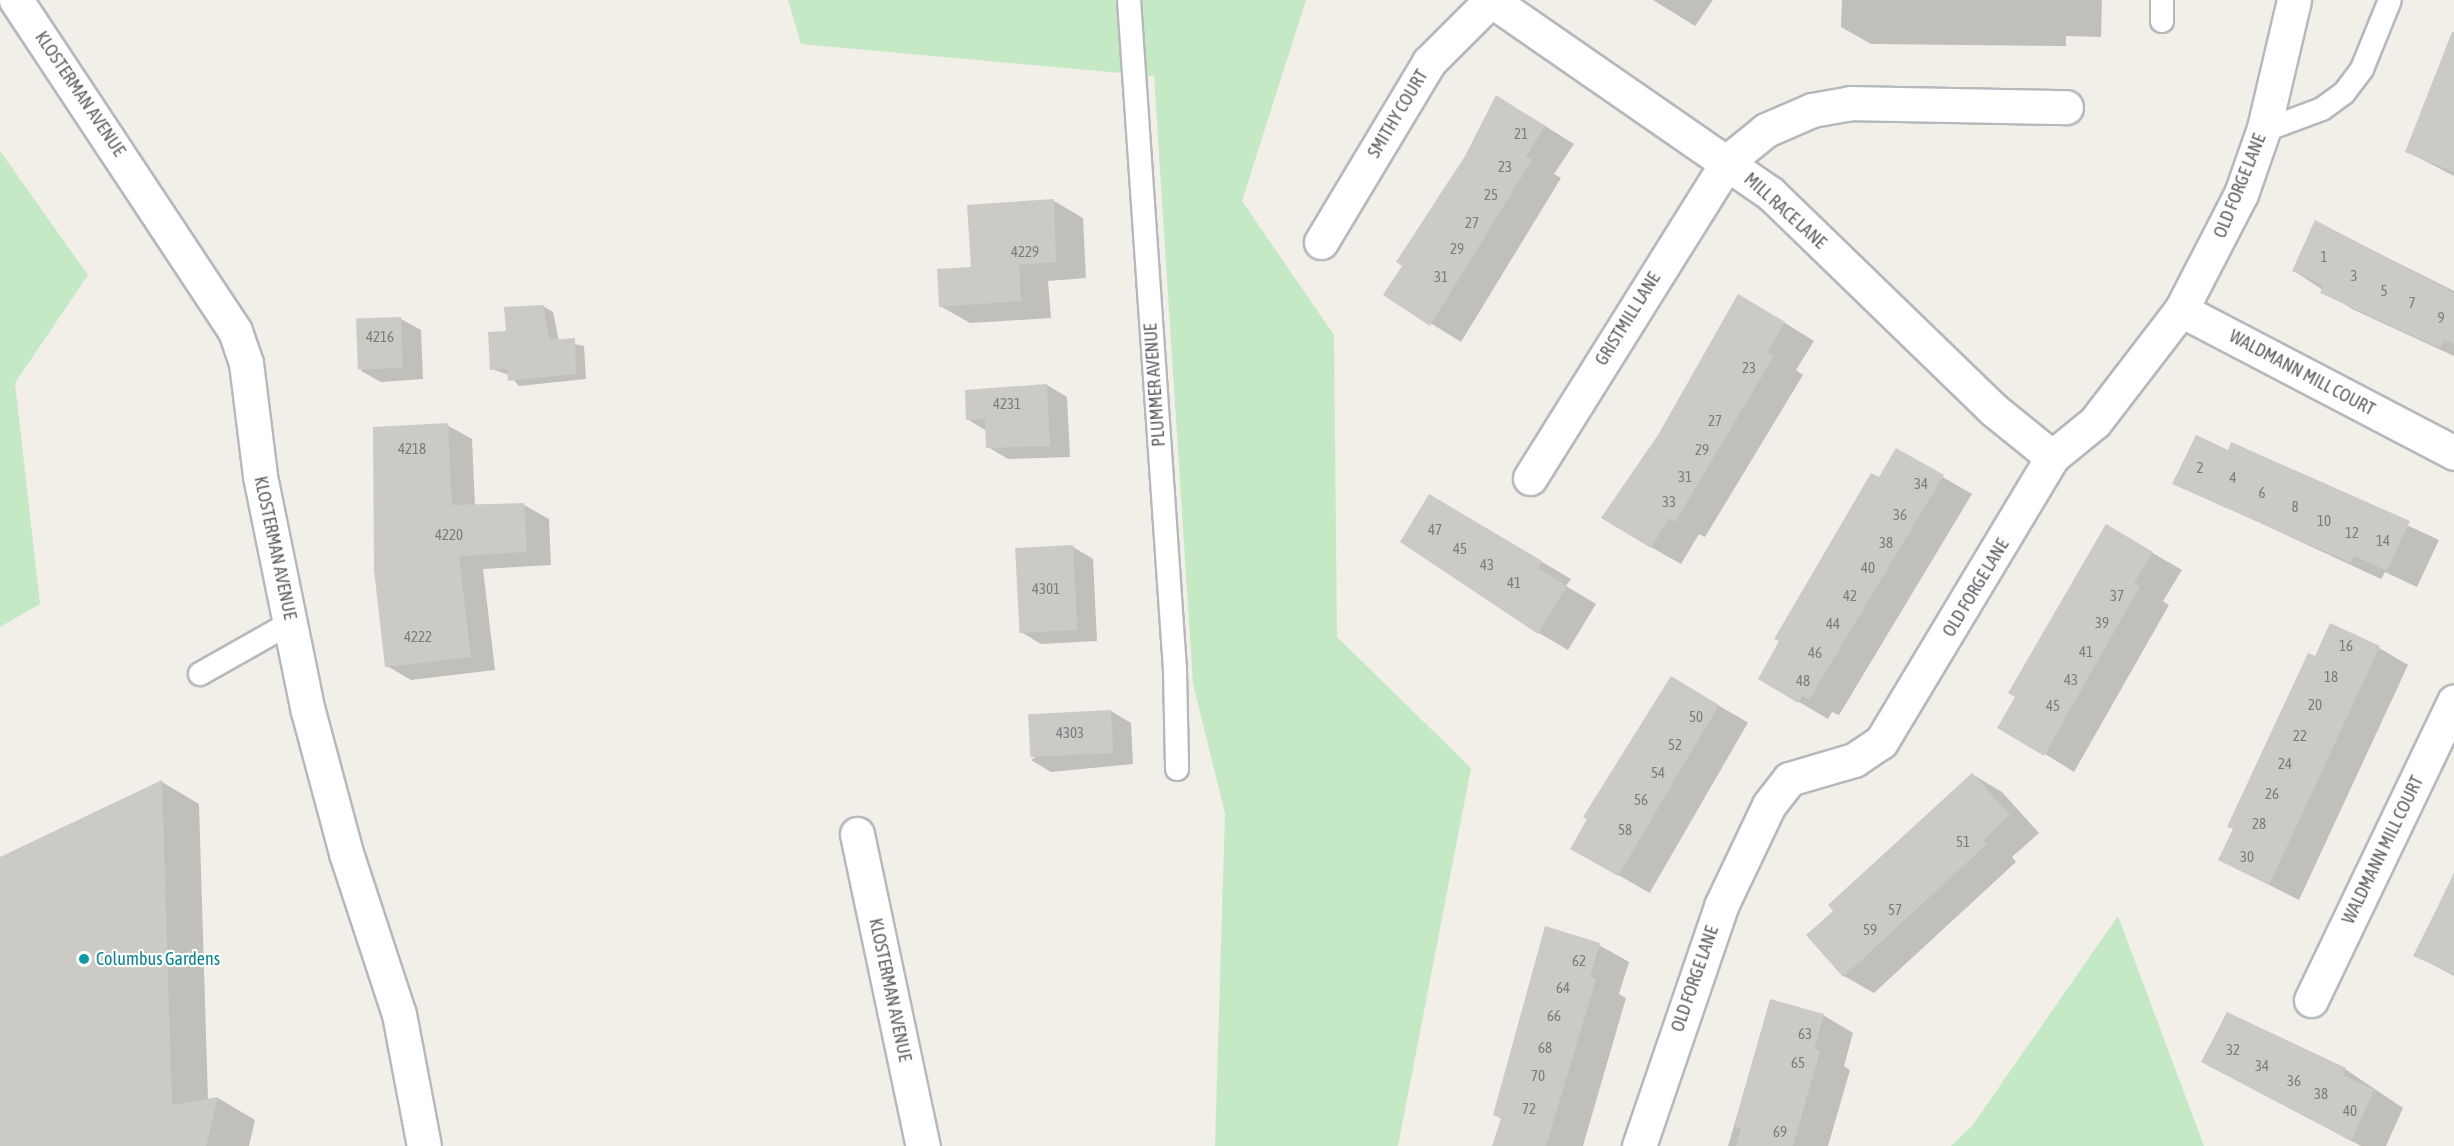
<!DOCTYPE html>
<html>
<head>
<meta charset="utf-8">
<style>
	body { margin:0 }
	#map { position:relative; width:2454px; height:1146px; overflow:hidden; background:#f1efe8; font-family:"Asap Condensed",sans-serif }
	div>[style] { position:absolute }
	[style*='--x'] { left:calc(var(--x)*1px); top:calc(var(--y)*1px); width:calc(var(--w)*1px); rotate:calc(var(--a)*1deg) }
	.green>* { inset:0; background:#c5e8c5 }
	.shadow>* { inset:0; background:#0003; transform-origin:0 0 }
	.building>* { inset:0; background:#cccac5; transform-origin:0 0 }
	.roads { filter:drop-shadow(2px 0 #b5b8bc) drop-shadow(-2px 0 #b5b8bc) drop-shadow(0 2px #b5b8bc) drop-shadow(0 -2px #b5b8bc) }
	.lane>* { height:22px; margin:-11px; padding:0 11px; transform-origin:11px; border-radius:11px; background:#fff }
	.street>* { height:33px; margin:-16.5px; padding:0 16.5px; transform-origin:16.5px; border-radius:16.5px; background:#fff }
	.dots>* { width:16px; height:16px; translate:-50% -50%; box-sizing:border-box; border:3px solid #fff; border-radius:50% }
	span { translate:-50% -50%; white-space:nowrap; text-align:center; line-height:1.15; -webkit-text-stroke:4.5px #fff; paint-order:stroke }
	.number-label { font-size:15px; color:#7a7d7f }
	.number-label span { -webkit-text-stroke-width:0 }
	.street-label { font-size:18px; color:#5f6368 }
	.culture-label { font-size:18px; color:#0d838f }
	.left { translate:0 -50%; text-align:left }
</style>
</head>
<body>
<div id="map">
	<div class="green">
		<i style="clip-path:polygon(788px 0,1306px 0,1242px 201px,1334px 335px,1337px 637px,1471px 768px,1398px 1146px,1215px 1146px,1225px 813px,1193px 684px,1154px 76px,801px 44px)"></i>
		<i style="clip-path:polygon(0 151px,88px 275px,15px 383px,40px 604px,0 627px)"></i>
		<i style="clip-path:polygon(2118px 916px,2204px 1146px,1951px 1146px,1972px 1126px)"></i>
	</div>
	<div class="shadow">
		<i style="clip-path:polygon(1653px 0,1713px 0,1695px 26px)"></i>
		<i style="clip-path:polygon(1842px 0,2102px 0,2101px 37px,2066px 36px,2066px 46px,1871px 44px,1841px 27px)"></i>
		<i style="clip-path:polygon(2454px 32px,2454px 176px,2406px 151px)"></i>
		<i style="clip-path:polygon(1526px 114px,1574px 144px,1554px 174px,1561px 178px,1461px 342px,1385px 295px)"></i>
		<i style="clip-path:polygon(1054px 201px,1083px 218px,1086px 278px,1048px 281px,1051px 318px,970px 323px,940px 306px,973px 268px)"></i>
		<i style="clip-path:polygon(2316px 222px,2454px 291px,2454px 356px,2352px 309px,2294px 271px)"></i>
		<i style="clip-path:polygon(543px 306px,553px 312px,559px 341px,584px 346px,586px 379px,519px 386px,509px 375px,492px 369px)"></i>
		<i style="clip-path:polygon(1769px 313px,1814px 341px,1796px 370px,1803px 375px,1705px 537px,1699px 534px,1681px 564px,1651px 547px)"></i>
		<i style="clip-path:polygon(401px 319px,421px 330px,423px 379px,381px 382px,361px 371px)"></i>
		<i style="clip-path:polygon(1047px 385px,1067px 397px,1070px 457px,1008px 459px,988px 447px,987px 431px,967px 419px)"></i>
		<i style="clip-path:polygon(447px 425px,472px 439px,475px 506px,524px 505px,549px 519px,551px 565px,483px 569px,495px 670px,411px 680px,387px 666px)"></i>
		<i style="clip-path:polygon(2232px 444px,2439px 540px,2417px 587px,2385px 572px,2381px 579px,2174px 483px,2228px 452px)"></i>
		<i style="clip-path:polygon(1896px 450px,1972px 494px,1839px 715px,1832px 712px,1828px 719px,1760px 679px)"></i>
		<i style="clip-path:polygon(1459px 513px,1571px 579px,1566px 586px,1596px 604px,1568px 650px,1539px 633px)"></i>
		<i style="clip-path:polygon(2106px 526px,2182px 570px,2163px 601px,2169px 605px,2074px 772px,2045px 754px)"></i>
		<i style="clip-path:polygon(1073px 547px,1093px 559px,1097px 641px,1041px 644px,1021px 632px)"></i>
		<i style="clip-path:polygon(2379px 648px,2408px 665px,2299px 900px,2220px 860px,2316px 658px)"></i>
		<i style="left:1671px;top:678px;width:89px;height:197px;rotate:30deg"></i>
		<i style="clip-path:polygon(1111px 711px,1131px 723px,1133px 764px,1051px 772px,1031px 760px)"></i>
		<i style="clip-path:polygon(1972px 774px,2002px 792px,2039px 833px,2012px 857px,2016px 862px,1874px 993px,1844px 976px,1835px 911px)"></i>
		<i style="clip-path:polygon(162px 782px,199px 804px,208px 1100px,218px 1098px,255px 1120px,249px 1146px,0 1146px,0 858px)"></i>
		<i style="clip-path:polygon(2454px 873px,2454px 976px,2415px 955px)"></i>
		<i style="clip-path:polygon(1599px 945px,1629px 962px,1619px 994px,1626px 998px,1583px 1146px,1493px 1146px,1502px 1119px,1495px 1115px)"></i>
		<i style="clip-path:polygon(1771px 1000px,1823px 1015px,1853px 1033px,1844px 1066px,1850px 1070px,1828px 1146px,1728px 1146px)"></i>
		<i style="clip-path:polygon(2345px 1069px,2403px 1108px,2386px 1146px,2361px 1146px,2233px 1078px)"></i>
	</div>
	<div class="building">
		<i style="clip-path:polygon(2452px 32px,2454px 32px,2454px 172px,2405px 152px)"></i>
		<i style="clip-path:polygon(1496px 95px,1545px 126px,1526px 156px,1532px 160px,1430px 326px,1383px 295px,1402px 266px,1396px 262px,1465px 156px)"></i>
		<i style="clip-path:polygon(1054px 199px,1056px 262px,1019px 265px,1021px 301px,939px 307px,937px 269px,971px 267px,967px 205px)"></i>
		<i style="clip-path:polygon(2315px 220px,2454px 293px,2454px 344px,2444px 340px,2440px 348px,2320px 293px,2323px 285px,2292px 271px)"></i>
		<i style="clip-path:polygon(1738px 294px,1785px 322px,1767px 352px,1774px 356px,1675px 522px,1669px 518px,1651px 548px,1601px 518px,1658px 435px)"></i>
		<i style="clip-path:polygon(543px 305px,550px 340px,575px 338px,576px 374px,508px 381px,507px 369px,490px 370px,488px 332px,506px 331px,504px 307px)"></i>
		<i style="left:401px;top:317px;width:51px;height:45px;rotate:88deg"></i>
		<i style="clip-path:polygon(1047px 384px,1050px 446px,986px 448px,985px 419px,966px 420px,965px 390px)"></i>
		<i style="clip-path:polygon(448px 423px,452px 505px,524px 503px,527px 552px,459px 556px,471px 657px,385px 667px,374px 570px,373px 427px)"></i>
		<i style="clip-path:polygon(2196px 435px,2228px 450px,2231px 442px,2410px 521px,2387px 571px,2354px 556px,2351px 563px,2172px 484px)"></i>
		<i style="clip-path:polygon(1896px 448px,1944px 475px,1809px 700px,1802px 696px,1798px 703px,1758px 679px,1779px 641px,1774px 639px,1871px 473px,1879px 477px)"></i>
		<i style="clip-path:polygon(1429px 494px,1542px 561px,1538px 568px,1567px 586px,1538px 634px,1400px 542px)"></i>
		<i style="clip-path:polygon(2106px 524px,2153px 552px,2134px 583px,2140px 586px,2044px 756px,1997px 728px,2015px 697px,2008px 693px)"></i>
		<i style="left:1073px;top:545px;width:85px;height:58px;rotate:87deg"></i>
		<i style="clip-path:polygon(2330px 623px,2380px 646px,2269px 885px,2218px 860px,2233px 829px,2227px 827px,2308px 653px,2315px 656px)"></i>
		<i style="clip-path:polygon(1671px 676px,1719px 705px,1618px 876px,1570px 849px,1587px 819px,1583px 817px)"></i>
		<i style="left:1111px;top:710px;width:43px;height:83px;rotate:87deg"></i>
		<i style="clip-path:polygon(1972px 773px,2010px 815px,1983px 840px,1987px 844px,1843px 977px,1806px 935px,1833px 911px,1828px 905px)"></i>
		<i style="clip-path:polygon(162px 780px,172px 1105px,218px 1097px,206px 1146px,0 1146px,0 857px)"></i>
		<i style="clip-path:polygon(2454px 874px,2454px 974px,2413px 956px)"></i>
		<i style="clip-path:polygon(1545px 926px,1600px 943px,1590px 977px,1596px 979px,1546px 1146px,1492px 1146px,1501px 1118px,1493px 1115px)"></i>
		<i style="clip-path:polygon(1770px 999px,1824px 1014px,1814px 1049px,1820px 1051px,1793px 1146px,1736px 1146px,1741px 1128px,1734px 1126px)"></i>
		<i style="clip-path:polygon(2227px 1012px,2346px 1068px,2343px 1075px,2374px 1090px,2351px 1141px,2201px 1062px)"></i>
	</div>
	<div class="roads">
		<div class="lane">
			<i style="--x:1129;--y:0;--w:672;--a:86.07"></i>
			<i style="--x:1175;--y:670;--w:99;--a:88.8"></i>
			<i style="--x:2162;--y:21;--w:21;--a:-90"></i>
			<i style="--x:2263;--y:131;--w:63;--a:-20.4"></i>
			<i style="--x:2322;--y:109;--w:27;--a:-36"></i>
			<i style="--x:2344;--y:93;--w:30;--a:-53"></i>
			<i style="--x:2362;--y:69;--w:74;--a:-67.9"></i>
			<i style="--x:200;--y:674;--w:103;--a:-29.5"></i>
		</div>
		<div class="street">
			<i style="--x:16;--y:0;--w:397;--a:56.5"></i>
			<i style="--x:235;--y:331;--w:34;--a:71"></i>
			<i style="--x:246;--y:363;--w:114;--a:82.9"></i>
			<i style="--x:260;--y:476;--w:240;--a:78.5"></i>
			<i style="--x:308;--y:711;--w:147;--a:75"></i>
			<i style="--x:346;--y:853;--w:169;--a:71.8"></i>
			<i style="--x:399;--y:1014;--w:134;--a:79.3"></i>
			<i style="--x:1491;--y:0;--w:339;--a:34.7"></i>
			<i style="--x:1770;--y:193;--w:312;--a:44.1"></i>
			<i style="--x:1994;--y:410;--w:75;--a:39"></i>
			<i style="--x:1321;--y:242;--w:210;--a:-59"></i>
			<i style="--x:1429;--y:62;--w:88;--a:-45"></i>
			<i style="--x:2181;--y:310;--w:308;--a:27.6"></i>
			<i style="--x:1530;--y:478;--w:374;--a:-58"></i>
			<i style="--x:1728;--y:161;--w:49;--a:-39.2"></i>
			<i style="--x:1766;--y:130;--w:50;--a:-23.5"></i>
			<i style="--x:1812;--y:110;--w:39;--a:-10"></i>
			<i style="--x:1850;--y:103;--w:216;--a:1.1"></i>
			<i style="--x:857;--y:834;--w:319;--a:78.1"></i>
			<i style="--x:2311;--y:1000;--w:331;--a:-64.4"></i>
			<i style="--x:1639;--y:1146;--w:254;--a:-71.1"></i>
			<i style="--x:1721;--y:906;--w:112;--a:-64.6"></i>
			<i style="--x:1769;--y:805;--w:33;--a:-52"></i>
			<i style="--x:1789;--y:779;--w:68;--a:-16.3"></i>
			<i style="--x:1854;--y:760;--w:32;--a:-34"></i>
			<i style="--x:1881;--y:742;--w:332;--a:-59"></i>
			<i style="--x:2052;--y:457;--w:55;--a:-39.1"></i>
			<i style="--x:2095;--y:422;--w:141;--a:-52.5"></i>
			<i style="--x:2181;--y:310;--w:131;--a:-62.7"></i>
			<i style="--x:2241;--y:194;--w:70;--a:-70.8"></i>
			<i style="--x:2264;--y:128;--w:131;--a:-76.8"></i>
		</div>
	</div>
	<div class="dots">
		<i style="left:84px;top:959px;background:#0f9aa8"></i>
	</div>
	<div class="number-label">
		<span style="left:1521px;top:134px">21</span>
		<span style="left:1505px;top:167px">23</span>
		<span style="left:1491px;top:195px">25</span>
		<span style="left:1472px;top:223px">27</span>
		<span style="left:1457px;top:249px">29</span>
		<span style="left:1025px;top:252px">4229</span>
		<span style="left:2324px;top:257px">1</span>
		<span style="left:2354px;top:276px">3</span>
		<span style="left:1441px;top:277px">31</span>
		<span style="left:2384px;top:291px">5</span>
		<span style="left:2412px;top:303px">7</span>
		<span style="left:2441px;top:318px">9</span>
		<span style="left:380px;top:337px">4216</span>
		<span style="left:1749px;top:368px">23</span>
		<span style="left:1007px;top:404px">4231</span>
		<span style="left:1715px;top:421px">27</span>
		<span style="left:412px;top:449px">4218</span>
		<span style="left:1702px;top:450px">29</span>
		<span style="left:2200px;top:468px">2</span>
		<span style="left:1685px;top:477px">31</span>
		<span style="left:2233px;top:478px">4</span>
		<span style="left:1921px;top:484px">34</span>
		<span style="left:2262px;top:493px">6</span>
		<span style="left:1669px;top:502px">33</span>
		<span style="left:2295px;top:507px">8</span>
		<span style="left:1900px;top:515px">36</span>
		<span style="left:2324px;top:521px">10</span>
		<span style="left:1435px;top:530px">47</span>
		<span style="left:2352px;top:533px">12</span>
		<span style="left:449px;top:535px">4220</span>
		<span style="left:2383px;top:541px">14</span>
		<span style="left:1886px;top:543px">38</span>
		<span style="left:1460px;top:549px">45</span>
		<span style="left:1487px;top:565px">43</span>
		<span style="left:1868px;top:568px">40</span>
		<span style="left:1514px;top:583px">41</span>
		<span style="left:1046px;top:589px">4301</span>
		<span style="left:1850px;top:596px">42</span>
		<span style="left:2117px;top:596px">37</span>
		<span style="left:2102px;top:623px">39</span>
		<span style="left:1833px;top:624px">44</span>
		<span style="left:418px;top:637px">4222</span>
		<span style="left:2346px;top:646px">16</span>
		<span style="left:2086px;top:652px">41</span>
		<span style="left:1815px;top:653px">46</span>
		<span style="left:2331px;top:677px">18</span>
		<span style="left:2071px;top:680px">43</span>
		<span style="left:1803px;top:681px">48</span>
		<span style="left:2315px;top:705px">20</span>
		<span style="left:2053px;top:706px">45</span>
		<span style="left:1696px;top:717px">50</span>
		<span style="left:1070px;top:733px">4303</span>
		<span style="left:2300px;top:736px">22</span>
		<span style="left:1675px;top:745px">52</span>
		<span style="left:2285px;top:764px">24</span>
		<span style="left:1658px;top:773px">54</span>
		<span style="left:2272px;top:794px">26</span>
		<span style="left:1641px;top:800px">56</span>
		<span style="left:2259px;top:824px">28</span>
		<span style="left:1625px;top:830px">58</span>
		<span style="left:1963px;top:842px">51</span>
		<span style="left:2247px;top:857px">30</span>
		<span style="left:1895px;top:910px">57</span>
		<span style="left:1870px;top:930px">59</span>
		<span style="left:1579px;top:961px">62</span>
		<span style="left:1563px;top:988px">64</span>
		<span style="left:1554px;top:1016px">66</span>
		<span style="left:1805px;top:1034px">63</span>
		<span style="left:1545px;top:1048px">68</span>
		<span style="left:2233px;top:1050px">32</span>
		<span style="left:1798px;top:1063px">65</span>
		<span style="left:2262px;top:1066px">34</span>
		<span style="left:1538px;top:1076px">70</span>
		<span style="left:2294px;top:1081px">36</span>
		<span style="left:2321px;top:1094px">38</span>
		<span style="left:1529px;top:1109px">72</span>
		<span style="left:2350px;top:1111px">40</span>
		<span style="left:1780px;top:1132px">69</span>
	</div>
	<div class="street-label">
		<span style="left:80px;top:94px;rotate:56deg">KLOSTERMAN AVENUE</span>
		<span style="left:1398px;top:114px;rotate:-59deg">SMITHY COURT</span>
		<span style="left:2240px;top:186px;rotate:-68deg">OLD FORGE LANE</span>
		<span style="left:1785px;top:211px;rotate:42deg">MILL RACE LANE</span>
		<span style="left:1628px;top:319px;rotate:-58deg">GRISTMILL LANE</span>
		<span style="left:2302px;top:373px;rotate:28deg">WALDMANN MILL COURT</span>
		<span style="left:1155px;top:385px;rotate:-94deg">PLUMMER AVENUE</span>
		<span style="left:275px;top:548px;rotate:78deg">KLOSTERMAN AVENUE</span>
		<span style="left:1976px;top:588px;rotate:-59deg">OLD FORGE LANE</span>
		<span style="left:2383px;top:850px;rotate:-64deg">WALDMANN MILL COURT</span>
		<span style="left:1695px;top:979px;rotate:-71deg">OLD FORGE LANE</span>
		<span style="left:890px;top:990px;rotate:78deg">KLOSTERMAN AVENUE</span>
	</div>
	<div class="culture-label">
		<span class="left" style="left:96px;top:959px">Columbus Gardens</span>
	</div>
</div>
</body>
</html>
